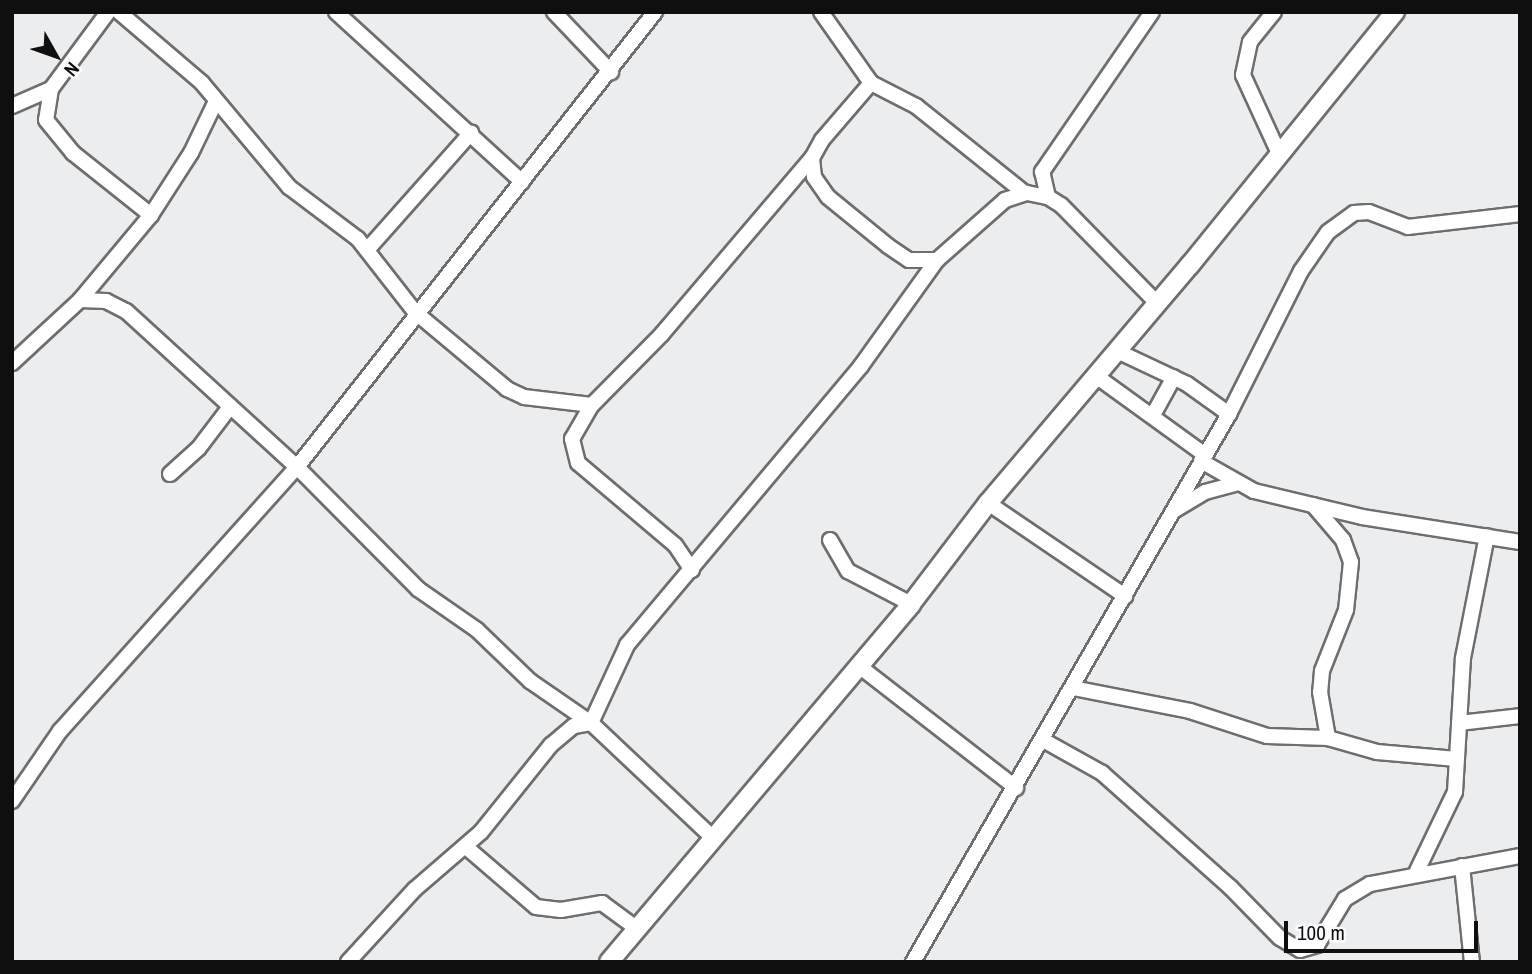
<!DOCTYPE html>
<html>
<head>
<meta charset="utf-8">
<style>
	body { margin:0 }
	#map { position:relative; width:1532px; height:974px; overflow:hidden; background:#ecedef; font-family:"Archivo Narrow",sans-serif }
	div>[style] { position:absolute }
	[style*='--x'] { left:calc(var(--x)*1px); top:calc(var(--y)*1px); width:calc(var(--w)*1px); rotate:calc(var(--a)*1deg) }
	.roads { filter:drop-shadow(2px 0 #6d6e6f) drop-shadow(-2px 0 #6d6e6f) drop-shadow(0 2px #6d6e6f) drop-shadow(0 -2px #6d6e6f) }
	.minor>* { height:14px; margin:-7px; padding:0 7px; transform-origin:7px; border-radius:7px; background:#fff }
	.tertiary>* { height:18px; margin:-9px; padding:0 9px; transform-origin:9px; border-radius:9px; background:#fff }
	span { translate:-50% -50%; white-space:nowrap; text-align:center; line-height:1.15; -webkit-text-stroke:5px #fafbfd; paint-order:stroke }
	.frame { position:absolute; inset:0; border:14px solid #0f0f10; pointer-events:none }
	.north { position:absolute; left:21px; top:21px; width:70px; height:70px; -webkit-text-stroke:5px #fafbfd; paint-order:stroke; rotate:130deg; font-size:19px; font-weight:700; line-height:28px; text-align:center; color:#0f0f10 }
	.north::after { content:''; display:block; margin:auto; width:24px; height:32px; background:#0f0f10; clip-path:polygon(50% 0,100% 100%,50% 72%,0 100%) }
	.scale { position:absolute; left:1284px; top:921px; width:194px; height:32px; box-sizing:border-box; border:4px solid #0f0f10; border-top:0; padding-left:9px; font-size:21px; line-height:24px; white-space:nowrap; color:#0f0f10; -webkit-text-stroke:5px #fafbfd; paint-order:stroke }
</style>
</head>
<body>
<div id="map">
	<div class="roads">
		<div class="minor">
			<i style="--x:108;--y:12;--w:96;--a:126.5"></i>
			<i style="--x:51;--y:89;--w:31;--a:99"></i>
			<i style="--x:46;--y:120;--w:43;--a:50.7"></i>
			<i style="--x:73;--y:153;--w:100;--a:38.5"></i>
			<i style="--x:119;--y:12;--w:109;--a:40.5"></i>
			<i style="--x:202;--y:83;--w:136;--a:50.1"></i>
			<i style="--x:289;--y:187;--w:86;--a:37"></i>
			<i style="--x:358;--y:239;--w:93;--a:52"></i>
			<i style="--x:415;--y:312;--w:120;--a:39.9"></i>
			<i style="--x:507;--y:389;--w:19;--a:25"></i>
			<i style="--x:524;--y:397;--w:68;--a:6.7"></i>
			<i style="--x:336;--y:12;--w:252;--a:42.4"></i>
			<i style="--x:554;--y:12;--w:83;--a:46.5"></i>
			<i style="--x:821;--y:12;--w:87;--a:54.8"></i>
			<i style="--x:871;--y:83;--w:75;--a:130.7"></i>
			<i style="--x:822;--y:140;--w:21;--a:119"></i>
			<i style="--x:812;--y:158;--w:19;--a:84"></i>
			<i style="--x:814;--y:177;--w:24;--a:55"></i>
			<i style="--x:828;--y:197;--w:77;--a:39.2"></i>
			<i style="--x:888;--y:246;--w:25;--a:34"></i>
			<i style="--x:909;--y:260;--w:28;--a:0"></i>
			<i style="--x:1274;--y:12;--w:38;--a:129"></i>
			<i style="--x:1250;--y:42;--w:34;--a:102"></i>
			<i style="--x:1243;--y:75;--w:89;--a:65.4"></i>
			<i style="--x:871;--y:83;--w:51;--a:27.1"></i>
			<i style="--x:916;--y:106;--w:136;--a:38.7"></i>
			<i style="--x:12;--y:106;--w:43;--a:-23.6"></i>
			<i style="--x:1048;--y:197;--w:26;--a:-103"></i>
			<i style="--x:1042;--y:172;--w:194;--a:-55.5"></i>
			<i style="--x:367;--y:250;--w:157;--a:-48.4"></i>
			<i style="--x:80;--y:300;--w:111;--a:-50.1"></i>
			<i style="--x:151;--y:215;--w:74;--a:-57.2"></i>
			<i style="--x:191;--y:153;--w:58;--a:-64.3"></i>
			<i style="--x:1117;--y:351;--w:77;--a:25.2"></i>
			<i style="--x:1187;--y:384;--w:52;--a:35.5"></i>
			<i style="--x:12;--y:363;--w:93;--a:-42.8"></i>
			<i style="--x:80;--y:300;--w:26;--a:2"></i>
			<i style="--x:106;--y:301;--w:22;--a:27"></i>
			<i style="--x:126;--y:311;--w:231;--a:42.4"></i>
			<i style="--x:297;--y:467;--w:172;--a:45.2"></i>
			<i style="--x:418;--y:589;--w:72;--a:34.8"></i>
			<i style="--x:477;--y:630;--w:74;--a:43.9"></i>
			<i style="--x:530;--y:681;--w:74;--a:34.5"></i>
			<i style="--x:591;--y:723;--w:166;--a:43.3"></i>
			<i style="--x:1096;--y:376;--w:135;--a:35.9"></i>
			<i style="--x:1153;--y:415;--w:43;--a:-61.1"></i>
			<i style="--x:1201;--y:461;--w:61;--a:29.5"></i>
			<i style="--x:1254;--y:491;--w:111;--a:13.5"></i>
			<i style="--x:1362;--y:517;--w:160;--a:9"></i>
			<i style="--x:170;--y:474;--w:38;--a:-42"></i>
			<i style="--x:198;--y:449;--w:53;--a:-52.7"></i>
			<i style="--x:988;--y:503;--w:166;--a:34.2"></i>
			<i style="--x:1313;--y:505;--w:46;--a:49.4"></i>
			<i style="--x:1343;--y:540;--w:23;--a:70"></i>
			<i style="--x:1351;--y:562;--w:48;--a:95.9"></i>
			<i style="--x:1346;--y:610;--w:66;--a:111.5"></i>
			<i style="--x:1322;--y:671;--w:21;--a:95"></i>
			<i style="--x:1320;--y:692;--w:47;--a:80.1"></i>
			<i style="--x:1328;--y:738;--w:51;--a:15.9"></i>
			<i style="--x:1377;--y:752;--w:80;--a:5"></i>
			<i style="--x:1175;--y:510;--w:35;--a:-31"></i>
			<i style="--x:1205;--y:492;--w:31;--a:-15"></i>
			<i style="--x:830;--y:540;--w:36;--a:60"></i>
			<i style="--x:848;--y:571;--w:71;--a:27.6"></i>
			<i style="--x:692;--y:570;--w:30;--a:-124"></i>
			<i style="--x:675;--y:545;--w:127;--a:-139.8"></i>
			<i style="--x:578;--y:463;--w:25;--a:-104"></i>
			<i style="--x:572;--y:439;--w:39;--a:-60"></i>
			<i style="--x:592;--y:405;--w:100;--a:-45.4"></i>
			<i style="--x:662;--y:334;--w:231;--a:-49.6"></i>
			<i style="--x:859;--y:666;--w:199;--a:37.8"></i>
			<i style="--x:1073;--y:688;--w:119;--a:11.1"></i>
			<i style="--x:1190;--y:711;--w:81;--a:18"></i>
			<i style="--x:1267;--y:736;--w:61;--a:1.9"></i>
			<i style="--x:1459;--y:723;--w:61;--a:-6.5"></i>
			<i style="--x:1043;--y:740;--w:68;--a:29.2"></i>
			<i style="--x:1102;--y:773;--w:171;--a:41.7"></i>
			<i style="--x:1230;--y:887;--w:71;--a:45.6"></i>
			<i style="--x:1280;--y:938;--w:23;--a:31"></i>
			<i style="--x:1300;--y:950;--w:18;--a:-16"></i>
			<i style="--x:1317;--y:945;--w:54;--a:-58.7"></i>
			<i style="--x:1345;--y:899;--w:29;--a:-31"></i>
			<i style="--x:1370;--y:884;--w:153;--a:-10.6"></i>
			<i style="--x:12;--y:801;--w:85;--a:-55.6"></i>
			<i style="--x:60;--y:731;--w:355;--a:-48.1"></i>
			<i style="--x:297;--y:467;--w:579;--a:-51.8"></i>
			<i style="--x:466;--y:847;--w:92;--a:40.6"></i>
			<i style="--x:536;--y:907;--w:25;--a:7"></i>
			<i style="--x:561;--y:910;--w:42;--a:-9.7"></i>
			<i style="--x:602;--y:903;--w:42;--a:36.3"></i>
			<i style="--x:1462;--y:866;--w:97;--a:84.1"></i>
			<i style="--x:1415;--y:875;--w:92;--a:-64.3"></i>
			<i style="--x:1455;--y:792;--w:134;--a:-86.6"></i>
			<i style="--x:1463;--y:658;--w:124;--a:-78.9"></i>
			<i style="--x:348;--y:962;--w:99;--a:-47.5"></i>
			<i style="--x:415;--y:889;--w:87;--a:-40.8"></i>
			<i style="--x:481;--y:832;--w:112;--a:-51.2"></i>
			<i style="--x:551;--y:745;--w:30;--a:-40"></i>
			<i style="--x:574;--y:726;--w:17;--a:-10"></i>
			<i style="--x:591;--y:723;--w:86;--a:-65.2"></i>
			<i style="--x:627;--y:645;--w:364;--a:-50"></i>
			<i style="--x:861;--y:366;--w:130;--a:-54.4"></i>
			<i style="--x:937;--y:260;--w:91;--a:-41.4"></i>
			<i style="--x:1005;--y:200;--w:23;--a:-18"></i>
			<i style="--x:1027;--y:193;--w:21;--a:11"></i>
			<i style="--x:1048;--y:197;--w:15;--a:32"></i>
			<i style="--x:1061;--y:205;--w:139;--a:45.6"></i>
			<i style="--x:913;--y:962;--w:633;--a:-60.03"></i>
			<i style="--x:1229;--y:414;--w:160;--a:-63.3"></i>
			<i style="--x:1301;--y:271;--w:47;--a:-55.3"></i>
			<i style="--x:1328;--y:232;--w:32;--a:-36"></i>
			<i style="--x:1354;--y:213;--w:15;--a:-4"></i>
			<i style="--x:1369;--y:212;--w:42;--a:21"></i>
			<i style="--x:1408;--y:227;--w:113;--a:-6.6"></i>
		</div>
		<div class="tertiary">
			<i style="--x:609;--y:962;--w:468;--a:-49.8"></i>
			<i style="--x:911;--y:604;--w:127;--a:-52.7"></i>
			<i style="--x:988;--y:503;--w:312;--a:-49.7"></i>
			<i style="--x:1190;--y:265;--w:326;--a:-51"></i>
		</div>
	</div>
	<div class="frame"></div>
	<div class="north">N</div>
	<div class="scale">100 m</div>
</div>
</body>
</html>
